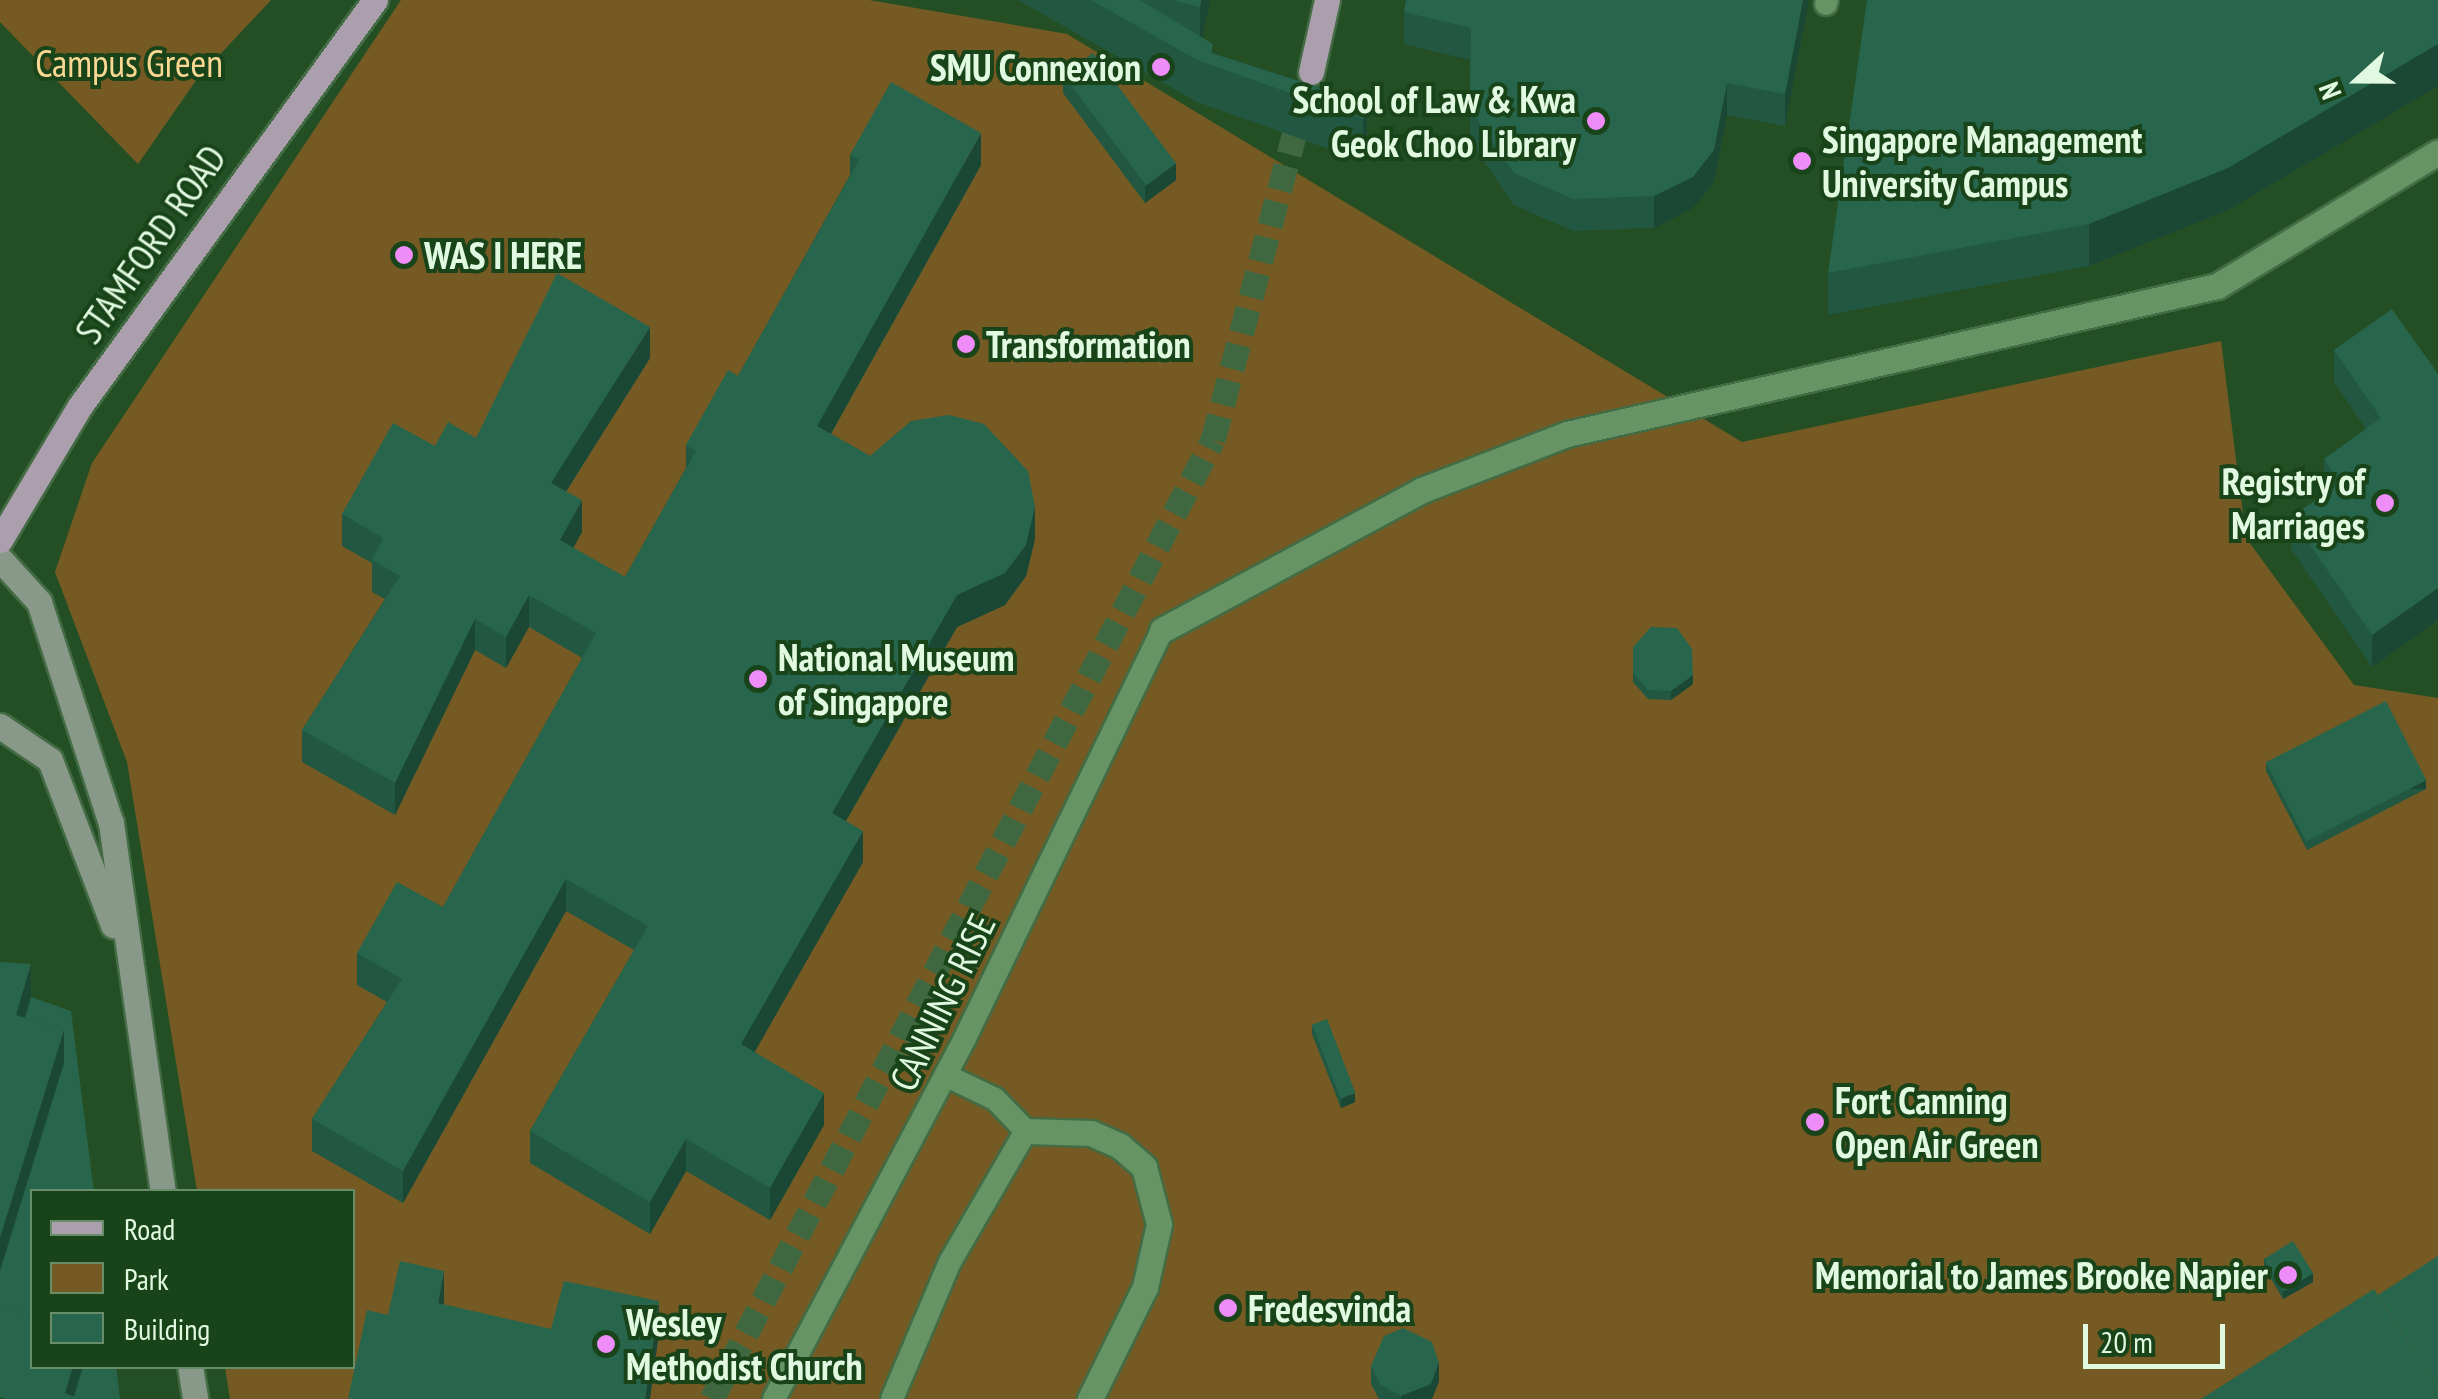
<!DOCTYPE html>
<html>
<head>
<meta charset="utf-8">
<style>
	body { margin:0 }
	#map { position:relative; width:2438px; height:1399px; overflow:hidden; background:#244f24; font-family:"PT Sans Narrow",sans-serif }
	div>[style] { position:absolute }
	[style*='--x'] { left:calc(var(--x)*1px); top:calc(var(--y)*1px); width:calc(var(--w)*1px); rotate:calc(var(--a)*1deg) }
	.green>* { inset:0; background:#755b23 }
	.primary-tunnel>* { height:25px; margin-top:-12.5px; transform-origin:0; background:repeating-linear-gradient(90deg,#406840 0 25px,transparent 0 37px) }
	.roads { filter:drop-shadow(2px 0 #436b44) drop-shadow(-2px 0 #436b44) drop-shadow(0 2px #436b44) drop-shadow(0 -2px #436b44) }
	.lane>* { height:22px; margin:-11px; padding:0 11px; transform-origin:11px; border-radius:11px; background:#679465 }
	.street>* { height:25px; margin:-12.5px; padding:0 12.5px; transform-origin:12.5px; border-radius:12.5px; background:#679465 }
	.secondary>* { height:25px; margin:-12.5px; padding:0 12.5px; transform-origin:12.5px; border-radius:12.5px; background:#899989 }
	.primary>* { height:25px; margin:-12.5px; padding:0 12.5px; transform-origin:12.5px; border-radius:12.5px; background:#ab9fad }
	.wall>* { inset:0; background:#225741 }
	.shaded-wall>* { inset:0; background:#1b4735; transform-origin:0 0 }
	.building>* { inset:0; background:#27654c; transform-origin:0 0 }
	.dots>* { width:28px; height:28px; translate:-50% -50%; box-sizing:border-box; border:5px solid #194419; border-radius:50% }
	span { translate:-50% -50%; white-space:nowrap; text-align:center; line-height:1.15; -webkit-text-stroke:8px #194419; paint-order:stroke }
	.park-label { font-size:38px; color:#fad793 }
	.poi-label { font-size:38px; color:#e1f9e0; font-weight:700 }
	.right { translate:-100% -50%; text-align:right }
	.left { translate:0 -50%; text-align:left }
	.street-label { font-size:38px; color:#e1f9e0 }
	.legend { position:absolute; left:30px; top:1189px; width:325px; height:180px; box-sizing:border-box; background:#194419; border:2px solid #698c69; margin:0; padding:12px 18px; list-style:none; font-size:30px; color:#e1f9e0 }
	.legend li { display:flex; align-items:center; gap:20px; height:50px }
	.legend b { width:50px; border:2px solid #698c69 }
	.north { position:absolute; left:2308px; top:30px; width:100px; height:100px; -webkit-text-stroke:8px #194419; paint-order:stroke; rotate:249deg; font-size:28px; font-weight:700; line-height:40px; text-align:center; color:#e1f9e0 }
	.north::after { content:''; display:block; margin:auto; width:35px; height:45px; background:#e1f9e0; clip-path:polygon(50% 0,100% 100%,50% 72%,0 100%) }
	.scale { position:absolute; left:2083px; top:1324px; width:142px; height:45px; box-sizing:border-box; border:5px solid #e1f9e0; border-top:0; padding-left:12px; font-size:30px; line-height:35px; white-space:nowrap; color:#e1f9e0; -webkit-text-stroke:8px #194419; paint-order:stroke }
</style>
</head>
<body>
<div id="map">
	<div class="green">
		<i style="clip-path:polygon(0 0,271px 0,197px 79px,138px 164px,0 22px)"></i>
		<i style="clip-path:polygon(401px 0,869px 0,1067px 34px,1742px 442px,2221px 341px,2246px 538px,2354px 685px,2438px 698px,2438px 1399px,230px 1399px,225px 1367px,352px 1366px,352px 1192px,197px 1191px,127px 762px,55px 572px,92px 463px)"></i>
	</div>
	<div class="primary-tunnel">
		<i style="--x:712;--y:1399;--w:1082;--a:-62.42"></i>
		<i style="--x:1213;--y:440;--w:346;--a:-75.1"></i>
	</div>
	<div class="roads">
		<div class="lane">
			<i style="--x:1826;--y:4;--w:4;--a:-76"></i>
			<i style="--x:774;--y:1399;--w:408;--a:-62.1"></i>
			<i style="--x:965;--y:1038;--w:453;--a:-64.2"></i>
			<i style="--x:892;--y:1399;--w:149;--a:-67.1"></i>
			<i style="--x:950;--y:1262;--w:151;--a:-59.9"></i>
			<i style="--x:1026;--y:1131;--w:45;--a:-134.1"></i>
			<i style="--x:995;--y:1099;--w:55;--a:-154.4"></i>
		</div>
		<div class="street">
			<i style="--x:1162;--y:630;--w:295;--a:-28.3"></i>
			<i style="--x:1422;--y:490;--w:155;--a:-21.1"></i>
			<i style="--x:1567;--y:434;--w:667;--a:-12.83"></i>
			<i style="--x:2217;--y:286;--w:258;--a:-31.2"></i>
			<i style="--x:1026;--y:1131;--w:65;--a:1.8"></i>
			<i style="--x:1091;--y:1133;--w:32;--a:24"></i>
			<i style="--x:1120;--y:1146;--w:32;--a:41"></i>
			<i style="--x:1144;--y:1167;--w:59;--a:75.3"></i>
			<i style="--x:1159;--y:1224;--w:65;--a:102.5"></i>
			<i style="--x:1145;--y:1287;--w:125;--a:116.2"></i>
		</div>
		<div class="secondary">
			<i style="--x:0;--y:559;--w:58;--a:47.8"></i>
			<i style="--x:39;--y:602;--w:232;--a:72"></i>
			<i style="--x:111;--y:823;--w:373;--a:82"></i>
			<i style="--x:0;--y:726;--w:60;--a:34.2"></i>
			<i style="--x:50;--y:760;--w:177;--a:69.1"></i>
			<i style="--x:190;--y:1366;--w:33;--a:81"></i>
		</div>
		<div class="primary">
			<i style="--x:1311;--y:72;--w:74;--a:-77.5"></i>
			<i style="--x:0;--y:540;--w:156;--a:-59.2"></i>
			<i style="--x:80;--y:406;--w:502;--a:-54"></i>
		</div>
	</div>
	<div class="wall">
		<i style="clip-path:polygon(1018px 0,1210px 0,1202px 37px,1213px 53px,1367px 103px,1367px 145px,1363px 161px,1197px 102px)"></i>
		<i style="clip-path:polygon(1406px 0,1809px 0,1785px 126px,1727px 115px,1714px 182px,1693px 208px,1654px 228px,1573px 231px,1514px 205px,1470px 141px,1470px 60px,1404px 44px,1404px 12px)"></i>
		<i style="clip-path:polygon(2438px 0,2438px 86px,2228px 210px,2089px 266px,1828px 315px,1828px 273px)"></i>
		<i style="clip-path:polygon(1063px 75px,1176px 180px,1145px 203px,1063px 93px)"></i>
		<i style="clip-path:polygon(850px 155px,981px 165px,831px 434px,870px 456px,1035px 539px,1026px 576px,1005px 605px,957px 627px,846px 821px,863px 862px,754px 1052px,824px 1125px,770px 1220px,686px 1171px,650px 1234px,530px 1163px,530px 1131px,634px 950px,566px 911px,403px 1203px,312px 1151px,312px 1119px,387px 1002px,357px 985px,357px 953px,443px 907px,582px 658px,529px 627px,506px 668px,475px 650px,395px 815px,302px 762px,302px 730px,385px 599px,372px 592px,372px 563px,342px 546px,342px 514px,435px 446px,476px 438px,650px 358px,566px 492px,582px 532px,573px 548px,625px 577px,686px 468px,686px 445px,738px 376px,850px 175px)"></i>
		<i style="clip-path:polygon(2392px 309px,2438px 620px,2372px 667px,2291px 549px,2291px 517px,2326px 493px,2324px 491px,2324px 459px,2366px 429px,2334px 382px,2334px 350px)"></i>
		<i style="clip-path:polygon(1633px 647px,1693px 684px,1671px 700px,1648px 699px,1633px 682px)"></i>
		<i style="clip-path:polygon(2266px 762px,2426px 789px,2307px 850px,2266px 771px)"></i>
		<i style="clip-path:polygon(1312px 1025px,1355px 1102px,1341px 1108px,1312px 1034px)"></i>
		<i style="clip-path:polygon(2264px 1258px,2313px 1282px,2283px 1299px,2264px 1267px)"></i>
		<i style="clip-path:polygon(1371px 1366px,1439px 1381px,1432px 1399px,1379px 1399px,1371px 1384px)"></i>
	</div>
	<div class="shaded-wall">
		<i style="clip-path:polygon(1201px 0,1210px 0,1200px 49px,1200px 7px)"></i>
		<i style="clip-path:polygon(1803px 0,1809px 0,1785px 126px,1785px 94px)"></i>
		<i style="clip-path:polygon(2438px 44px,2438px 86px,2228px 210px,2089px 266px,2089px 224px)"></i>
		<i style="clip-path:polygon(1727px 83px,1727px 115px,1714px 182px,1693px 208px,1654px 228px,1654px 196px)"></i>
		<i style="clip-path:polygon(1367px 103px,1367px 145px,1363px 161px,1363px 119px)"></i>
		<i style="clip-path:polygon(981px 133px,981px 165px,817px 458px,817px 426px)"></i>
		<i style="clip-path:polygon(1176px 163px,1176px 180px,1145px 203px,1145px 186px)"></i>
		<i style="clip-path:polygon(650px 327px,650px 358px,551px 515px,551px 483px)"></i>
		<i style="clip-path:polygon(582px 500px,582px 532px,560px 572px,560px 540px)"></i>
		<i style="clip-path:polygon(1035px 507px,1035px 539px,1026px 576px,1005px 605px,957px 627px,832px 845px,832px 813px,957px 595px)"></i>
		<i style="clip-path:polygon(2438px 588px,2438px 620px,2372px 667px,2372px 635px)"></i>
		<i style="clip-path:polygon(529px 595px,529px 627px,506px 668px,506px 637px)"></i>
		<i style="clip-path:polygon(475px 619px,475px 650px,395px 815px,395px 783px)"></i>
		<i style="clip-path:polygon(1693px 675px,1693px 684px,1671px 700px,1671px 691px)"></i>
		<i style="left:2426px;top:780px;width:9px;height:134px;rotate:90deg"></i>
		<i style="clip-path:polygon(863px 831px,863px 862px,741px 1076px,741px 1044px)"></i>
		<i style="clip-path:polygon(566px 879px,566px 911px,403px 1203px,403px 1171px)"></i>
		<i style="clip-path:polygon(31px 964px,31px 1006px,18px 1049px,16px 1015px)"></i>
		<i style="clip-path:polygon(64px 1030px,64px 1072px,0 1280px,0 1238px)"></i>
		<i style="clip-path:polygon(824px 1093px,824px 1125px,770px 1220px,770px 1188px)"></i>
		<i style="clip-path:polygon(1355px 1093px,1355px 1102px,1341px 1108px,1341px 1099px)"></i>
		<i style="clip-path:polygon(686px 1139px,686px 1171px,650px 1234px,650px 1202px)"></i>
		<i style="clip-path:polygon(444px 1271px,444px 1303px,438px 1335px,438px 1303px)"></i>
		<i style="clip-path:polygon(2313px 1273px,2313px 1282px,2283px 1299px,2283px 1290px)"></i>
		<i style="clip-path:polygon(659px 1301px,659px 1333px,650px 1399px,645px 1399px)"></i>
		<i style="clip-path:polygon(1439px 1363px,1439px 1381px,1432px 1399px,1401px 1399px,1401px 1396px)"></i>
		<i style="clip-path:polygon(73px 1366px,84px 1366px,76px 1399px,65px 1393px)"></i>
	</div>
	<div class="building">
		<i style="clip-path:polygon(1091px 0,1140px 0,1213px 44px,1211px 53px,1367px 103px,1363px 119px,1197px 60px)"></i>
		<i style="clip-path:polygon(1172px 0,1201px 0,1200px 7px)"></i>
		<i style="clip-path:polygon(1406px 0,1803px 0,1785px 94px,1727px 83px,1714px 150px,1693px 177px,1654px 196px,1573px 199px,1514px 173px,1470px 109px,1471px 28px,1404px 12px)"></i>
		<i style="clip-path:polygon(1867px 0,2438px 0,2438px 44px,2228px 168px,2089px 224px,1828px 273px)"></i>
		<i style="left:1093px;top:53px;width:138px;height:37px;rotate:53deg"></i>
		<i style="clip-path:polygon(891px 82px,981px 133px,817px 426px,870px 456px,911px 421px,949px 415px,984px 424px,1028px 471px,1035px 507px,1026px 545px,1005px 573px,957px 595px,832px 813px,863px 831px,741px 1044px,824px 1093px,770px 1188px,686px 1139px,650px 1202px,530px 1131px,648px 926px,566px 879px,403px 1171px,312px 1119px,402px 979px,357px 953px,397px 882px,443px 907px,596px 633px,529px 595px,506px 637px,475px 619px,395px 783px,302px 730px,400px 576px,372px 560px,383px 538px,342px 514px,393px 423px,435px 446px,448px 422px,476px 438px,557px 273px,650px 327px,551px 483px,582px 500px,560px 540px,625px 577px,696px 451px,686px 445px,728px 370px,738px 376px,859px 160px,850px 155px)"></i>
		<i style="clip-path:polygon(2392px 309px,2438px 374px,2438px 588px,2372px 635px,2291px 517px,2341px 483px,2324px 459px,2381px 418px,2334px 350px)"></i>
		<i style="clip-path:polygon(1651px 627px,1677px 628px,1692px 649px,1693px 675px,1671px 691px,1648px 690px,1633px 673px,1633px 647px)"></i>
		<i style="left:2386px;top:701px;width:89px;height:135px;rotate:63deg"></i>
		<i style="clip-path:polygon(0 962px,31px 964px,16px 1015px,64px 1030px,0 1238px)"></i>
		<i style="clip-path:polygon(31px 997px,71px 1011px,94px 1192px,32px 1192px,32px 1316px,0 1306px,0 1271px,64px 1063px,64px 1030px,25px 1018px)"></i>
		<i style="left:1327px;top:1019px;width:79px;height:16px;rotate:69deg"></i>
		<i style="left:2293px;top:1241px;width:38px;height:34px;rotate:58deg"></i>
		<i style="clip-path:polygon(2438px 1256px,2438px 1389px,2378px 1295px)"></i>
		<i style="clip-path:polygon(400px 1261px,444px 1271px,438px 1303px,551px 1329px,564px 1281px,659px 1301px,645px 1399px,348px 1399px,367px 1310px,388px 1315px)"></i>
		<i style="clip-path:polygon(2374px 1289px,2438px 1389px,2438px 1399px,2201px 1399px)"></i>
		<i style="clip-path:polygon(0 1306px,32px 1316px,32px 1366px,73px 1366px,65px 1393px,81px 1399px,6px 1399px,0 1397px)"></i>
		<i style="clip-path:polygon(1403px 1328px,1432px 1342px,1439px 1363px,1431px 1384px,1401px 1396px,1381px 1385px,1371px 1366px,1384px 1336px)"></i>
		<i style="clip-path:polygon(83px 1366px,116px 1366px,120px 1399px,81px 1399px,74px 1397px)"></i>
	</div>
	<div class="dots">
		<i style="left:1161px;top:67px;background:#ee8cf8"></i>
		<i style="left:1596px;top:121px;background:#ee8cf8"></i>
		<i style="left:1802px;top:161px;background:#ee8cf8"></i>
		<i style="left:404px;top:255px;background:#ee8cf8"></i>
		<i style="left:966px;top:344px;background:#ee8cf8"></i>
		<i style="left:2385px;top:503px;background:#ee8cf8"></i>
		<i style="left:758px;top:679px;background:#ee8cf8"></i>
		<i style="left:1815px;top:1122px;background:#ee8cf8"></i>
		<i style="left:2288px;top:1275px;background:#ee8cf8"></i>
		<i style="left:1228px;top:1308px;background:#ee8cf8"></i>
		<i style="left:606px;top:1344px;background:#ee8cf8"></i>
	</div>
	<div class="park-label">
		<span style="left:129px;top:63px">Campus Green</span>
	</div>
	<div class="poi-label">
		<span class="right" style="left:1141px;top:67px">SMU Connexion</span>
		<span class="right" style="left:1576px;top:121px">School of Law &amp; Kwa<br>Geok Choo Library</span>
		<span class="left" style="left:1822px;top:161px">Singapore Management<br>University Campus</span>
		<span class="left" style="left:424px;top:255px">WAS I HERE</span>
		<span class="left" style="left:986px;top:344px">Transformation</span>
		<span class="right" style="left:2365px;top:503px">Registry of<br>Marriages</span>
		<span class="left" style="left:778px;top:679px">National Museum<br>of Singapore</span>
		<span class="left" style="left:1835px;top:1122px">Fort Canning<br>Open Air Green</span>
		<span class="right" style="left:2268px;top:1275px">Memorial to James Brooke Napier</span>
		<span class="left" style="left:1248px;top:1308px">Fredesvinda</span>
		<span class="left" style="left:626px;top:1344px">Wesley<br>Methodist Church</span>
	</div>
	<div class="street-label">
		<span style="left:150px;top:244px;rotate:-55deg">STAMFORD ROAD</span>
		<span style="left:942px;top:1002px;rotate:-64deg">CANNING RISE</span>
	</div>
	<ul class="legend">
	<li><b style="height:12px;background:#ab9fad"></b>Road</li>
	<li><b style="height:28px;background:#755b23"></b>Park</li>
	<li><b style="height:28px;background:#27654c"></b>Building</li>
	</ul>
	<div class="north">N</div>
	<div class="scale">20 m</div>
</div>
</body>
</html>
